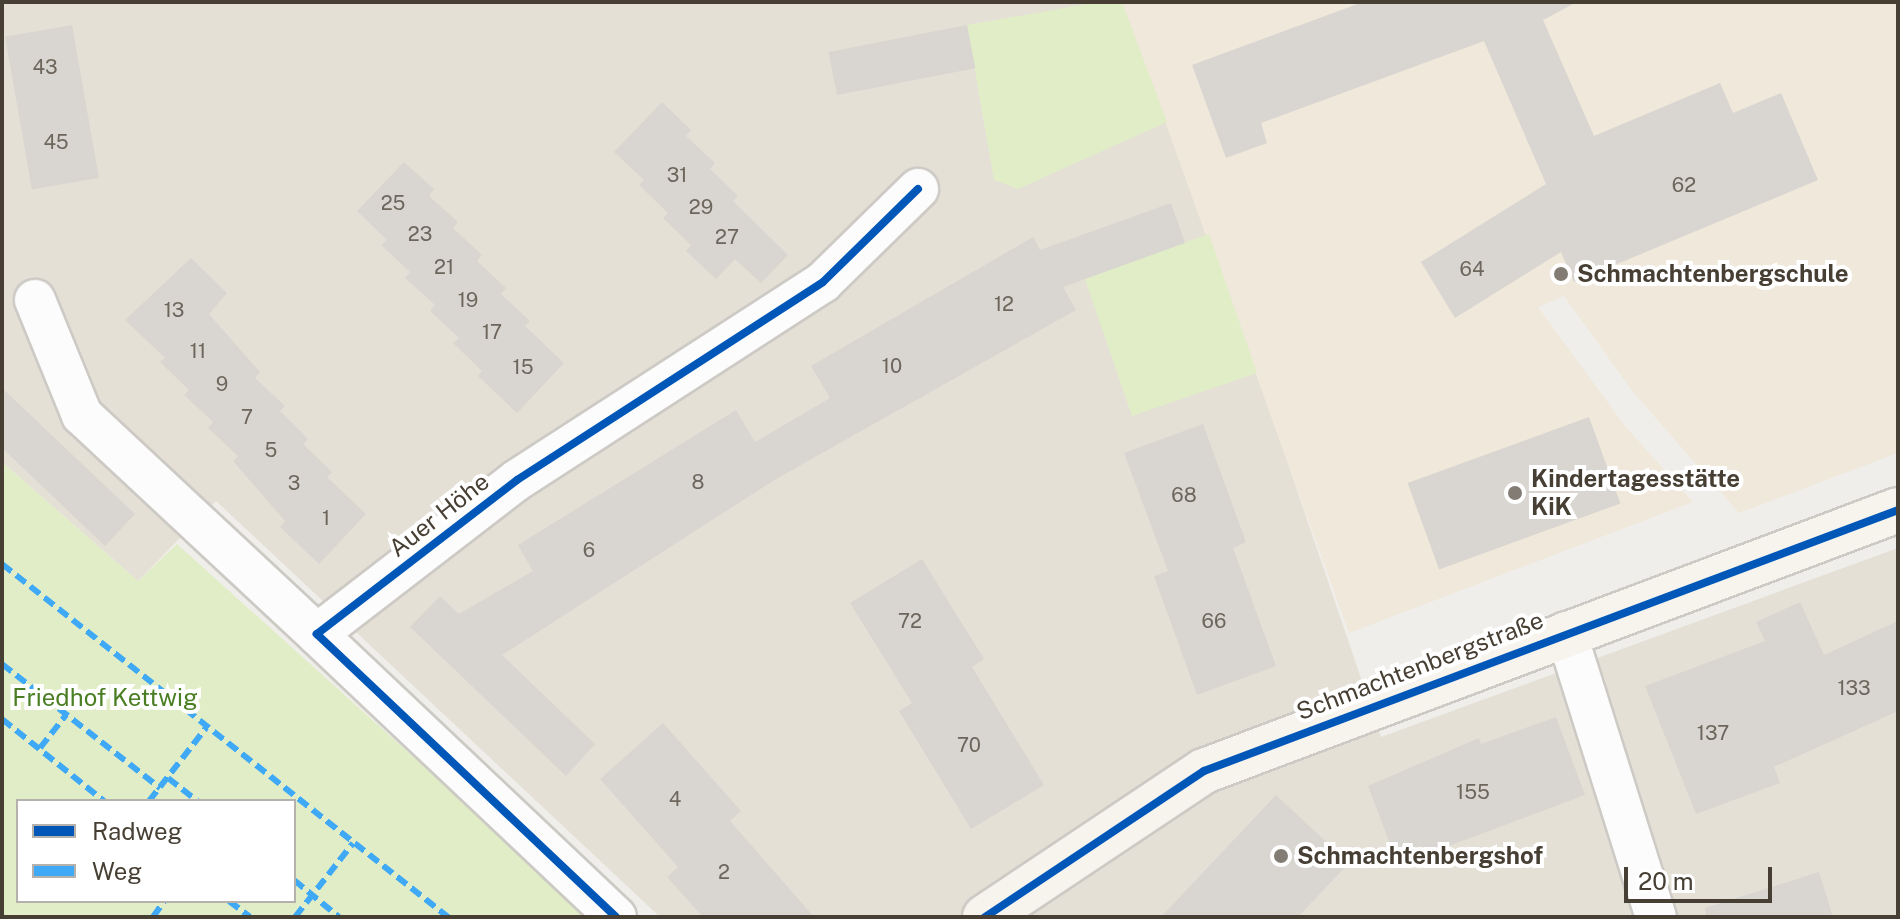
<!DOCTYPE html>
<html>
<head>
<meta charset="utf-8">
<style>
	body { margin:0 }
	#map { position:relative; width:1900px; height:919px; overflow:hidden; background:#f0eeea; font-family:"Public Sans",sans-serif }
	div>[style] { position:absolute }
	[style*='--x'] { left:calc(var(--x)*1px); top:calc(var(--y)*1px); width:calc(var(--w)*1px); rotate:calc(var(--a)*1deg) }
	.residential>* { inset:0; background:#e5e0d6 }
	.education>* { inset:0; background:#efe8db }
	.green>* { inset:0; background:#e0edc7; transform-origin:0 0 }
	.building>* { inset:0; background:#d9d5d0; transform-origin:0 0 }
	.roads { filter:drop-shadow(2px 0 #cdcac5) drop-shadow(-2px 0 #cdcac5) drop-shadow(0 2px #cdcac5) drop-shadow(0 -2px #cdcac5) }
	.street>* { height:40px; margin:-20px; padding:0 20px; transform-origin:20px; border-radius:20px; background:#fdfcfc }
	.secondary>* { height:44px; margin:-22px; padding:0 22px; transform-origin:22px; border-radius:22px; background:#f7f4ee }
	.quiet>* { height:6px; margin-top:-3px; transform-origin:0; background:repeating-linear-gradient(90deg,#3fa9f5 0 12px,transparent 0 18px) }
	.cycleway>* { height:8px; margin:-4px; padding:0 4px; transform-origin:4px; border-radius:4px; background:#0057b8 }
	.dots>* { width:22px; height:22px; translate:-50% -50%; box-sizing:border-box; border:4px solid #fff; border-radius:50% }
	span { translate:-50% -50%; white-space:nowrap; text-align:center; line-height:1.15; -webkit-text-stroke:8px #fff; paint-order:stroke }
	.number-label { font-size:20px; color:#6d665c }
	.number-label span { -webkit-text-stroke-width:0 }
	.poi-label { font-size:24px; color:#473f34; font-weight:700 }
	.left { translate:0 -50%; text-align:left }
	.street-label { font-size:24px; color:#473f34 }
	.park-label { font-size:24px; color:#4a7e23 }
	.frame { position:absolute; inset:0; border:4px solid #473f34; pointer-events:none }
	.legend { position:absolute; left:16px; top:799px; width:280px; height:104px; box-sizing:border-box; background:#fff; border:2px solid #b5b2ae; margin:0; padding:10px 14px; list-style:none; font-size:24px; color:#473f34 }
	.legend li { display:flex; align-items:center; gap:16px; height:40px }
	.legend b { width:40px; border:2px solid #b5b2ae }
	.scale { position:absolute; left:1624px; top:867px; width:148px; height:36px; box-sizing:border-box; border:4px solid #473f34; border-top:0; padding-left:10px; font-size:24px; line-height:28px; white-space:nowrap; color:#473f34; -webkit-text-stroke:6px #fff; paint-order:stroke }
</style>
</head>
<body>
<div id="map">
	<div class="residential">
		<i style="clip-path:polygon(2px 2px,1122px 2px,1216px 252px,1381px 737px,1898px 548px,1898px 917px,660px 917px,216px 501px,138px 581px,2px 462px)"></i>
	</div>
	<div class="education">
		<i style="clip-path:polygon(1122px 2px,1898px 2px,1898px 453px,1739px 513px,1633px 392px,1564px 296px,1538px 307px,1625px 426px,1693px 502px,1349px 633px)"></i>
	</div>
	<div class="green">
		<i style="clip-path:polygon(1098px 2px,1122px 2px,1167px 122px,1018px 189px,994px 180px,967px 25px)"></i>
		<i style="left:1209px;top:234px;width:147px;height:132px;rotate:71deg"></i>
		<i style="clip-path:polygon(evenodd,2px 462px,138px 581px,177px 544px,591px 917px,2px 917px,2px 462px,18px 801px,294px 801px,294px 901px,18px 901px,18px 801px)"></i>
	</div>
	<div class="building">
		<i style="clip-path:polygon(1363px 2px,1577px 2px,1543px 20px,1594px 136px,1720px 83px,1733px 113px,1781px 93px,1818px 180px,1574px 282px,1561px 252px,1455px 318px,1421px 262px,1546px 184px,1484px 41px,1261px 123px,1267px 143px,1226px 158px,1192px 65px)"></i>
		<i style="left:72px;top:25px;width:155px;height:68px;rotate:80deg"></i>
		<i style="left:967px;top:25px;width:44px;height:141px;rotate:79deg"></i>
		<i style="clip-path:polygon(662px 102px,691px 130px,686px 136px,715px 163px,710px 169px,738px 196px,733px 201px,788px 255px,761px 283px,735px 259px,716px 279px,686px 251px,691px 245px,663px 218px,668px 213px,639px 185px,644px 180px,614px 152px)"></i>
		<i style="clip-path:polygon(404px 162px,434px 189px,429px 196px,458px 222px,453px 228px,482px 255px,477px 261px,506px 288px,501px 294px,530px 321px,525px 326px,564px 363px,517px 413px,478px 376px,482px 371px,453px 343px,459px 338px,430px 311px,435px 305px,405px 278px,410px 272px,381px 245px,387px 240px,357px 211px)"></i>
		<i style="clip-path:polygon(1171px 203px,1185px 243px,1063px 287px,1076px 310px,776px 479px,502px 655px,595px 744px,566px 776px,410px 627px,440px 596px,459px 614px,533px 571px,518px 545px,736px 410px,755px 442px,830px 398px,811px 366px,1033px 237px,1040px 250px)"></i>
		<i style="clip-path:polygon(191px 258px,227px 293px,209px 314px,260px 372px,255px 378px,285px 406px,280px 411px,308px 439px,303px 444px,332px 472px,327px 477px,366px 514px,319px 564px,280px 527px,285px 521px,233px 461px,238px 456px,208px 428px,213px 422px,184px 395px,189px 390px,160px 362px,165px 358px,125px 320px)"></i>
		<i style="clip-path:polygon(2px 388px,135px 514px,105px 546px,2px 448px)"></i>
		<i style="left:1589px;top:417px;width:92px;height:193px;rotate:70deg"></i>
		<i style="clip-path:polygon(1203px 424px,1246px 542px,1233px 548px,1276px 666px,1197px 695px,1154px 576px,1168px 571px,1124px 453px)"></i>
		<i style="clip-path:polygon(922px 559px,984px 659px,972px 667px,1044px 785px,971px 829px,899px 711px,912px 703px,850px 603px)"></i>
		<i style="clip-path:polygon(1800px 602px,1824px 655px,1898px 621px,1898px 711px,1774px 767px,1780px 783px,1696px 814px,1645px 686px,1765px 641px,1756px 622px)"></i>
		<i style="clip-path:polygon(1556px 717px,1585px 795px,1398px 865px,1368px 786px,1479px 738px,1481px 744px)"></i>
		<i style="clip-path:polygon(663px 723px,741px 811px,730px 821px,814px 917px,703px 917px,667px 877px,678px 867px,600px 779px)"></i>
		<i style="clip-path:polygon(1276px 795px,1349px 863px,1298px 917px,1161px 917px)"></i>
		<i style="clip-path:polygon(1819px 872px,1833px 917px,1706px 917px,1705px 908px)"></i>
	</div>
	<div class="roads">
		<div class="street">
			<i style="--x:35;--y:300;--w:124;--a:67.8"></i>
			<i style="--x:82;--y:415;--w:321;--a:43"></i>
			<i style="--x:1566;--y:632;--w:299;--a:72.5"></i>
			<i style="--x:616;--y:917;--w:412;--a:-136.6"></i>
			<i style="--x:317;--y:634;--w:252;--a:-37.6"></i>
			<i style="--x:517;--y:480;--w:364;--a:-32.9"></i>
			<i style="--x:823;--y:282;--w:133;--a:-44.4"></i>
		</div>
		<div class="secondary">
			<i style="--x:985;--y:917;--w:263;--a:-33.7"></i>
			<i style="--x:1204;--y:771;--w:741;--a:-20.61"></i>
		</div>
	</div>
	<div class="quiet">
		<i style="--x:2;--y:564;--w:569;--a:38.36"></i>
		<i style="--x:2;--y:664;--w:201;--a:38.1"></i>
		<i style="--x:2;--y:719;--w:131;--a:38.8"></i>
		<i style="--x:40;--y:748;--w:42;--a:-51.8"></i>
		<i style="--x:168;--y:778;--w:37;--a:38"></i>
		<i style="--x:149;--y:801;--w:93;--a:-52"></i>
		<i style="--x:294;--y:880;--w:58;--a:39.4"></i>
		<i style="--x:229;--y:901;--w:26;--a:37"></i>
		<i style="--x:153;--y:917;--w:19;--a:-55"></i>
		<i style="--x:295;--y:917;--w:94;--a:-51.9"></i>
	</div>
	<div class="cycleway">
		<i style="--x:616;--y:917;--w:412;--a:-136.6"></i>
		<i style="--x:317;--y:634;--w:252;--a:-37.6"></i>
		<i style="--x:517;--y:480;--w:364;--a:-32.9"></i>
		<i style="--x:823;--y:282;--w:133;--a:-44.4"></i>
		<i style="--x:985;--y:917;--w:263;--a:-33.7"></i>
		<i style="--x:1204;--y:771;--w:741;--a:-20.61"></i>
	</div>
	<div class="dots">
		<i style="left:1561px;top:274px;background:#827c74"></i>
		<i style="left:1515px;top:493px;background:#827c74"></i>
		<i style="left:1281px;top:856px;background:#827c74"></i>
	</div>
	<div class="number-label">
		<span style="left:45px;top:67px">43</span>
		<span style="left:56px;top:142px">45</span>
		<span style="left:677px;top:175px">31</span>
		<span style="left:1684px;top:185px">62</span>
		<span style="left:393px;top:203px">25</span>
		<span style="left:701px;top:207px">29</span>
		<span style="left:420px;top:234px">23</span>
		<span style="left:727px;top:237px">27</span>
		<span style="left:444px;top:267px">21</span>
		<span style="left:1472px;top:269px">64</span>
		<span style="left:468px;top:300px">19</span>
		<span style="left:1004px;top:304px">12</span>
		<span style="left:174px;top:310px">13</span>
		<span style="left:492px;top:332px">17</span>
		<span style="left:198px;top:351px">11</span>
		<span style="left:892px;top:366px">10</span>
		<span style="left:523px;top:367px">15</span>
		<span style="left:222px;top:384px">9</span>
		<span style="left:247px;top:417px">7</span>
		<span style="left:271px;top:450px">5</span>
		<span style="left:698px;top:482px">8</span>
		<span style="left:294px;top:483px">3</span>
		<span style="left:1184px;top:495px">68</span>
		<span style="left:326px;top:518px">1</span>
		<span style="left:589px;top:550px">6</span>
		<span style="left:910px;top:621px">72</span>
		<span style="left:1214px;top:621px">66</span>
		<span style="left:1854px;top:688px">133</span>
		<span style="left:1713px;top:733px">137</span>
		<span style="left:969px;top:745px">70</span>
		<span style="left:1473px;top:792px">155</span>
		<span style="left:675px;top:799px">4</span>
		<span style="left:724px;top:872px">2</span>
	</div>
	<div class="poi-label">
		<span class="left" style="left:1577px;top:274px">Schmachtenbergschule</span>
		<span class="left" style="left:1531px;top:493px">Kindertagesstätte<br>KiK</span>
		<span class="left" style="left:1297px;top:856px">Schmachtenbergshof</span>
	</div>
	<div class="street-label">
		<span style="left:439px;top:515px;rotate:-38deg">Auer Höhe</span>
		<span style="left:1420px;top:666px;rotate:-21deg">Schmachtenbergstraße</span>
	</div>
	<div class="park-label">
		<span style="left:105px;top:698px">Friedhof Kettwig</span>
	</div>
	<div class="frame"></div>
	<ul class="legend">
	<li><b style="height:10px;background:#0057b8"></b>Radweg</li>
	<li><b style="height:10px;background:#3fa9f5"></b>Weg</li>
	</ul>
	<div class="scale">20 m</div>
</div>
</body>
</html>
